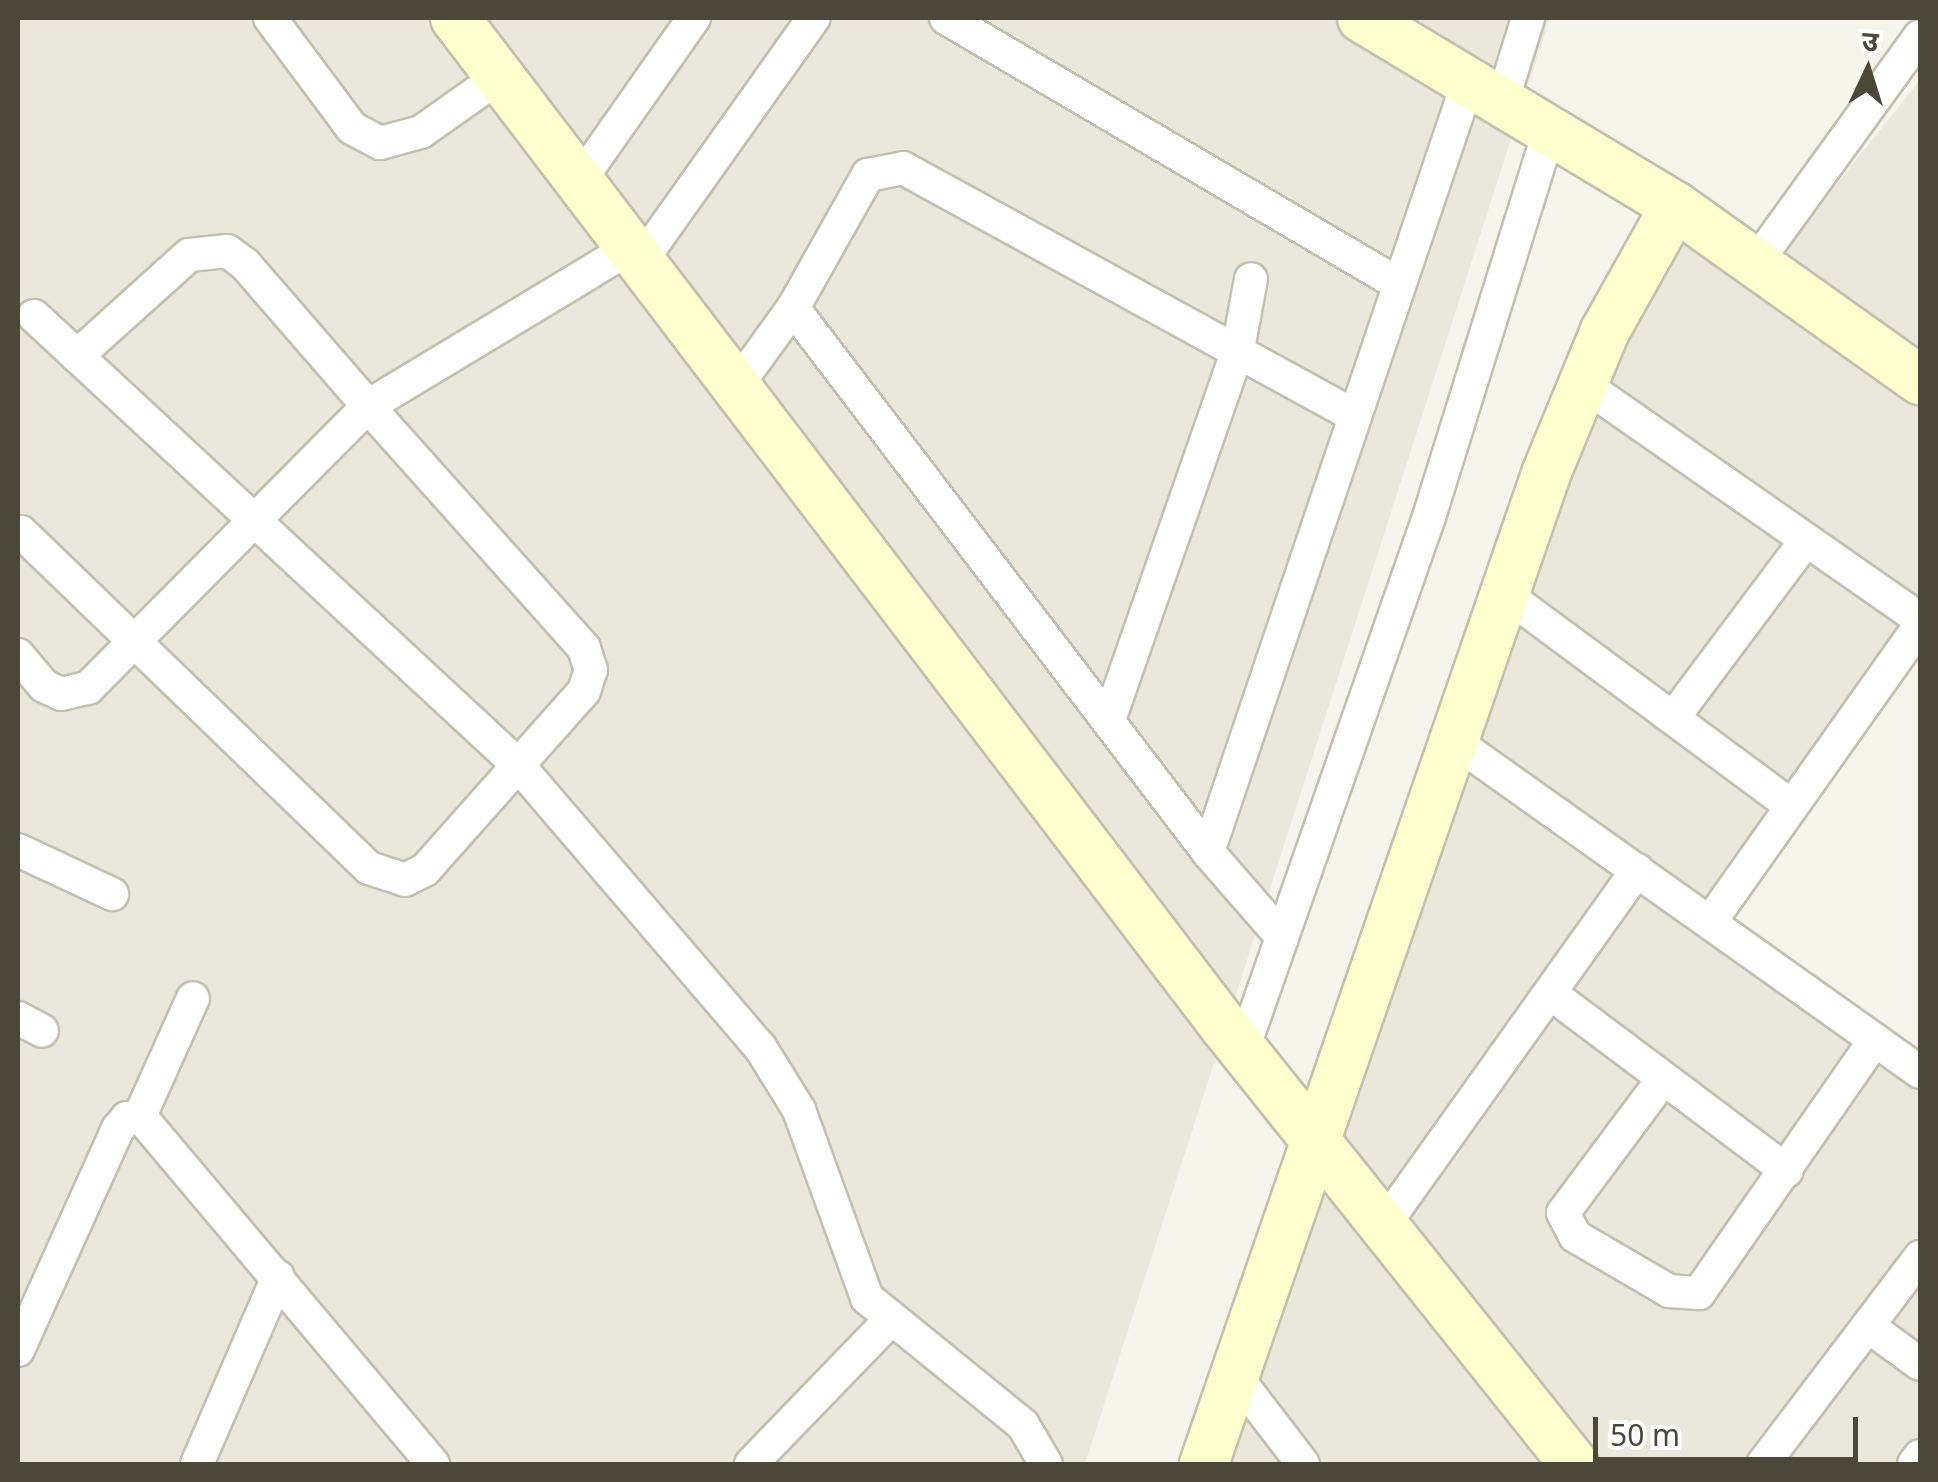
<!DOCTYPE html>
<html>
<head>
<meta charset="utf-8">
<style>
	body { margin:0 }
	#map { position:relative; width:1938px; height:1482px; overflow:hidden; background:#f6f5ec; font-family:"Noto Sans","Noto Sans Devanagari",sans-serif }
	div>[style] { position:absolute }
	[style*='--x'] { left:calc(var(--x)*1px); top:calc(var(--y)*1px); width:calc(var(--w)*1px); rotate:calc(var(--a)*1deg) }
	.residential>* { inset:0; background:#eae8da }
	.roads { filter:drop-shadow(2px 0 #c2c0ae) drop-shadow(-2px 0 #c2c0ae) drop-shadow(0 2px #c2c0ae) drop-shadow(0 -2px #c2c0ae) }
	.street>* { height:32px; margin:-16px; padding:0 16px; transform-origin:16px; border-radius:16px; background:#fff }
	.secondary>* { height:48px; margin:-24px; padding:0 24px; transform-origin:24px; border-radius:24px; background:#fffecd }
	span { translate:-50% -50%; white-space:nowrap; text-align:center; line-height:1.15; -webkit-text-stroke:8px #fff; paint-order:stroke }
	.frame { position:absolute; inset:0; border:20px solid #4b4839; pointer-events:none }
	.north { position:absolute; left:1818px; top:20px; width:100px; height:100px; -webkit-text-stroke:8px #fff; paint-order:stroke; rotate:4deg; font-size:28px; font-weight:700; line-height:40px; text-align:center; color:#4b4839 }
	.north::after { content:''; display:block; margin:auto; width:35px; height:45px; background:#4b4839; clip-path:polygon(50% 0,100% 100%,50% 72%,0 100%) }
	.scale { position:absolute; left:1593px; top:1417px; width:265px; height:45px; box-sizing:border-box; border:5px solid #4b4839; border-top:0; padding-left:12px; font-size:30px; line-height:35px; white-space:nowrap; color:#4b4839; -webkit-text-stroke:8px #fff; paint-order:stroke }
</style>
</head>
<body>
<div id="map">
	<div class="residential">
		<i style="clip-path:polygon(18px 18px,1550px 18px,1085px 1464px,18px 1464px)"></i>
		<i style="clip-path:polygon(1920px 80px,1920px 360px,1775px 261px)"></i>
		<i style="clip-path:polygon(1683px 228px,1920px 393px,1920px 609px,1694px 919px,1920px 1089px,1920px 1464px,1214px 1464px,1581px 406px)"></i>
	</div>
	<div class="roads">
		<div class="street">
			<i style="--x:270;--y:18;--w:137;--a:53.3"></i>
			<i style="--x:352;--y:128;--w:32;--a:28"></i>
			<i style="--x:380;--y:143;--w:42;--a:-15"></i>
			<i style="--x:421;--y:132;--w:97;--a:-35.3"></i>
			<i style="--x:946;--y:18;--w:523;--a:30.44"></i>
			<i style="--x:1502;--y:102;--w:88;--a:-72.8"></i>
			<i style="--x:580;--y:180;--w:198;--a:-54.9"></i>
			<i style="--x:641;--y:261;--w:298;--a:-54.6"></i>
			<i style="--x:1755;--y:264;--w:281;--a:-54.1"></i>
			<i style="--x:793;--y:308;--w:684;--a:52.66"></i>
			<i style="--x:1208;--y:852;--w:113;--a:49"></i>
			<i style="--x:34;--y:316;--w:660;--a:42.85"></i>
			<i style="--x:518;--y:765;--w:372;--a:49.4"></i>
			<i style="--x:760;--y:1047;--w:74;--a:58.2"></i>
			<i style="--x:799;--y:1110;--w:200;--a:70.1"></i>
			<i style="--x:867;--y:1298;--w:201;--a:39.1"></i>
			<i style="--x:1023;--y:1425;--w:45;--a:59.5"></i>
			<i style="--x:738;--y:384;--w:94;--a:-54.1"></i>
			<i style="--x:793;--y:308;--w:153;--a:-60.6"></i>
			<i style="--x:868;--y:175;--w:36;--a:-11"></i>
			<i style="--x:903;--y:168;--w:513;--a:28.76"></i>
			<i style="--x:1583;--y:384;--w:411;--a:34.9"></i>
			<i style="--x:21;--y:532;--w:484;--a:44"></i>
			<i style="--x:369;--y:868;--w:38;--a:18"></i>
			<i style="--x:405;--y:880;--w:22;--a:-27"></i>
			<i style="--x:425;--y:870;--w:239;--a:-48.4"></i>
			<i style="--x:584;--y:691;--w:22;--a:-72"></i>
			<i style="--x:591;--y:670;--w:23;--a:-108"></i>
			<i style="--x:584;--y:648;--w:324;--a:-131.8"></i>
			<i style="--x:368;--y:406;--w:308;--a:-31.1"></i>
			<i style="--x:1505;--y:594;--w:357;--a:36.5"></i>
			<i style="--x:18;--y:655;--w:40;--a:50"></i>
			<i style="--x:44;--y:686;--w:19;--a:25"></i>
			<i style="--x:61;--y:694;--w:28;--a:-13"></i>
			<i style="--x:88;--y:688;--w:397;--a:-45.2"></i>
			<i style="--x:368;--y:406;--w:188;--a:-130.9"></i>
			<i style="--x:245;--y:264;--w:22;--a:-144"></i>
			<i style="--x:227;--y:251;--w:38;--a:174"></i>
			<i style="--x:189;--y:255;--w:151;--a:138"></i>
			<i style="--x:1673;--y:718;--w:222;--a:-53.2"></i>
			<i style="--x:1109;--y:720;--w:393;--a:-70.8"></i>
			<i style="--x:1238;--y:349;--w:71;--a:-79.5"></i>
			<i style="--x:1454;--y:741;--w:572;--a:35.39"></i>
			<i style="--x:18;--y:850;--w:104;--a:25.1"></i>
			<i style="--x:1208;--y:852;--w:813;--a:-71.34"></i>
			<i style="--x:1710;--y:922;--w:364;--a:-54.7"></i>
			<i style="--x:1550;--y:993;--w:296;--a:36.9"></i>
			<i style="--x:18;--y:1018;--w:27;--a:28"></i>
			<i style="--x:1243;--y:1049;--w:564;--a:-70.73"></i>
			<i style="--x:1429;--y:517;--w:404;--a:-72.7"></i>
			<i style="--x:1663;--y:1079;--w:167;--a:126.7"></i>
			<i style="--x:1563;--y:1213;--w:26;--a:62"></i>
			<i style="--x:1575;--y:1236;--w:109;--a:30.3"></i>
			<i style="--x:1669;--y:1291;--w:30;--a:4"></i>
			<i style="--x:1699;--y:1293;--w:308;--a:-55.2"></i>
			<i style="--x:140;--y:1116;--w:129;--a:-65.8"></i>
			<i style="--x:1384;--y:1225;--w:436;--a:-54.5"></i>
			<i style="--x:1868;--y:1326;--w:64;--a:36.2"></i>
			<i style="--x:18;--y:1350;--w:243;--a:-65.7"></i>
			<i style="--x:118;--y:1129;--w:14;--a:-51"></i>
			<i style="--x:127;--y:1118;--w:13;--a:-9"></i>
			<i style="--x:140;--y:1116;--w:455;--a:49.9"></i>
			<i style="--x:1234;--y:1374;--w:113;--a:52.5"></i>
			<i style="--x:197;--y:1464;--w:204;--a:-66.6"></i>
			<i style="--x:751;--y:1464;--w:197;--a:-46"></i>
			<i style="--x:1763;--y:1464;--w:260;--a:-52.8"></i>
			<i style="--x:1914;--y:1464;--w:10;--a:-53"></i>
		</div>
		<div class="secondary">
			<i style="--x:455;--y:18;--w:1268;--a:52.66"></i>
			<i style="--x:1224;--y:1026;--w:561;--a:51.37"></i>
			<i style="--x:1362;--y:18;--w:365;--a:31"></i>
			<i style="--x:1675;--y:206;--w:301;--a:35.4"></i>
			<i style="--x:1204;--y:1464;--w:1047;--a:-70.94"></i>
			<i style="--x:1546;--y:474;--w:155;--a:-67.6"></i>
			<i style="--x:1605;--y:331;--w:143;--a:-60.8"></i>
		</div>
	</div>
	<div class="frame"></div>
	<div class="north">उ</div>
	<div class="scale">50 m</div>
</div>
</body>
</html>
